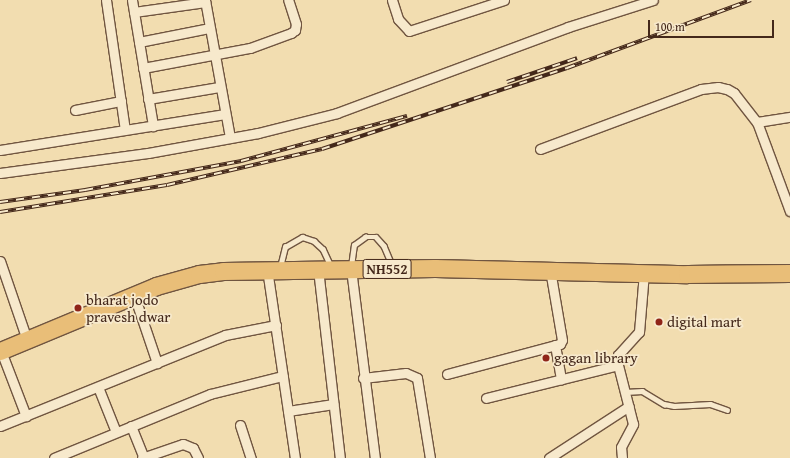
<!DOCTYPE html>
<html>
<head>
<meta charset="utf-8">
<style>
	body { margin:0 }
	#map { position:relative; width:790px; height:458px; overflow:hidden; background:#f2ddb0; font-family:"Gentium Book Plus",serif }
	div>[style] { position:absolute }
	[style*='--x'] { left:calc(var(--x)*1px); top:calc(var(--y)*1px); width:calc(var(--w)*1px); rotate:calc(var(--a)*1deg) }
	.roads { filter:drop-shadow(1px 0 #705540) drop-shadow(-1px 0 #705540) drop-shadow(0 1px #705540) drop-shadow(0 -1px #705540) }
	.lane>* { height:4.5px; margin:-2.25px; padding:0 2.25px; transform-origin:2.25px; border-radius:2.25px; background:#f7e9cc }
	.street>* { height:9px; margin:-4.5px; padding:0 4.5px; transform-origin:4.5px; border-radius:4.5px; background:#f7e9cc }
	.highway>* { height:17px; margin:-8.5px; padding:0 8.5px; transform-origin:8.5px; border-radius:8.5px; background:#e9be78 }
	.rail>* { height:4px; margin-top:-2px; transform-origin:0; background:repeating-linear-gradient(90deg,#f7e9cc 0 8px,#44281a 0 16px); box-sizing:border-box; border-block:1px solid #44281a }
	.dots>* { width:11px; height:11px; translate:-50% -50%; box-sizing:border-box; border:2px solid #f7e9cc; border-radius:50% }
	span { translate:-50% -50%; white-space:nowrap; text-align:center; line-height:1.15; -webkit-text-stroke:3.5px #f7e9cc; paint-order:stroke }
	.shield-label span { padding:1px 3px; background:#f7e9cc; border:1px solid; border-radius:3px; -webkit-text-stroke-width:0 }
	.shield-label { font-size:14px; color:#44281a; font-weight:700 }
	.poi-label { font-size:15px; color:#44281a }
	.left { translate:0 -50%; text-align:left }
	.scale { position:absolute; left:648px; top:20px; width:126px; height:18px; box-sizing:border-box; border:2px solid #44281a; border-top:0; padding-left:5px; font-size:12px; line-height:14px; white-space:nowrap; color:#44281a; -webkit-text-stroke:3px #f7e9cc; paint-order:stroke }
</style>
</head>
<body>
<div id="map">
	<div class="roads">
		<div class="lane">
			<i style="--x:351;--y:266;--w:21;--a:-82"></i>
			<i style="--x:354;--y:245;--w:14;--a:-36"></i>
			<i style="--x:365;--y:237;--w:11;--a:0"></i>
			<i style="--x:376;--y:237;--w:12;--a:48"></i>
			<i style="--x:384;--y:246;--w:21;--a:67"></i>
			<i style="--x:280;--y:267;--w:21;--a:-76"></i>
			<i style="--x:285;--y:247;--w:20;--a:-30"></i>
			<i style="--x:302;--y:237;--w:13;--a:18"></i>
			<i style="--x:314;--y:241;--w:12;--a:42"></i>
			<i style="--x:323;--y:249;--w:19;--a:65"></i>
			<i style="--x:625;--y:392;--w:17;--a:-3"></i>
			<i style="--x:642;--y:391;--w:26;--a:31"></i>
			<i style="--x:664;--y:404;--w:10;--a:11"></i>
			<i style="--x:674;--y:406;--w:36;--a:-3"></i>
			<i style="--x:710;--y:404;--w:18;--a:19"></i>
		</div>
		<div class="street">
			<i style="--x:106;--y:0;--w:131;--a:81.7"></i>
			<i style="--x:132;--y:0;--w:128;--a:80.5"></i>
			<i style="--x:205;--y:0;--w:140;--a:79.7"></i>
			<i style="--x:392;--y:0;--w:20;--a:72"></i>
			<i style="--x:398;--y:19;--w:16;--a:47"></i>
			<i style="--x:409;--y:31;--w:100;--a:-18.1"></i>
			<i style="--x:134;--y:12;--w:72;--a:-8"></i>
			<i style="--x:139;--y:42;--w:71;--a:-11.3"></i>
			<i style="--x:143;--y:68;--w:109;--a:-10.6"></i>
			<i style="--x:250;--y:48;--w:44;--a:-20.1"></i>
			<i style="--x:291;--y:33;--w:5;--a:-37"></i>
			<i style="--x:295;--y:30;--w:6;--a:-81"></i>
			<i style="--x:296;--y:24;--w:25;--a:-108"></i>
			<i style="--x:148;--y:99;--w:72;--a:-9.6"></i>
			<i style="--x:75;--y:110;--w:47;--a:-11.1"></i>
			<i style="--x:757;--y:122;--w:33;--a:-9"></i>
			<i style="--x:540;--y:149;--w:172;--a:-20.4"></i>
			<i style="--x:701;--y:89;--w:17;--a:-7"></i>
			<i style="--x:718;--y:87;--w:9;--a:13"></i>
			<i style="--x:727;--y:89;--w:8;--a:30"></i>
			<i style="--x:734;--y:93;--w:37;--a:52"></i>
			<i style="--x:757;--y:122;--w:95;--a:69.7"></i>
			<i style="--x:0;--y:150;--w:228;--a:-9.1"></i>
			<i style="--x:0;--y:173;--w:149;--a:-7.7"></i>
			<i style="--x:148;--y:153;--w:112;--a:-10.3"></i>
			<i style="--x:258;--y:133;--w:81;--a:-14.2"></i>
			<i style="--x:337;--y:113;--w:246;--a:-20.4"></i>
			<i style="--x:568;--y:27;--w:89;--a:-17.6"></i>
			<i style="--x:0;--y:261;--w:83;--a:71.1"></i>
			<i style="--x:267;--y:269;--w:191;--a:81.6"></i>
			<i style="--x:318;--y:269;--w:190;--a:83.4"></i>
			<i style="--x:351;--y:269;--w:191;--a:82.8"></i>
			<i style="--x:134;--y:295;--w:72;--a:71.3"></i>
			<i style="--x:555;--y:345;--w:35;--a:80"></i>
			<i style="--x:1;--y:351;--w:70;--a:69"></i>
			<i style="--x:447;--y:374;--w:117;--a:-14.9"></i>
			<i style="--x:560;--y:344;--w:4;--a:-63"></i>
			<i style="--x:562;--y:340;--w:71;--a:-99.7"></i>
			<i style="--x:363;--y:378;--w:43;--a:-6.6"></i>
			<i style="--x:406;--y:373;--w:12;--a:24"></i>
			<i style="--x:417;--y:378;--w:81;--a:80.8"></i>
			<i style="--x:98;--y:387;--w:48;--a:68.2"></i>
			<i style="--x:486;--y:398;--w:136;--a:-14"></i>
			<i style="--x:288;--y:411;--w:46;--a:-8.8"></i>
			<i style="--x:240;--y:425;--w:35;--a:72"></i>
			<i style="--x:0;--y:426;--w:243;--a:-22"></i>
			<i style="--x:225;--y:335;--w:52;--a:-11.1"></i>
			<i style="--x:131;--y:426;--w:35;--a:68"></i>
			<i style="--x:54;--y:458;--w:169;--a:-22.3"></i>
			<i style="--x:210;--y:394;--w:75;--a:-13.9"></i>
			<i style="--x:142;--y:458;--w:43;--a:-18.9"></i>
			<i style="--x:183;--y:444;--w:11;--a:22"></i>
			<i style="--x:193;--y:448;--w:11;--a:63"></i>
			<i style="--x:549;--y:458;--w:95;--a:-33"></i>
			<i style="--x:622;--y:458;--w:11;--a:-95"></i>
			<i style="--x:621;--y:447;--w:26;--a:-62"></i>
			<i style="--x:633;--y:424;--w:61;--a:-104.3"></i>
			<i style="--x:618;--y:365;--w:10;--a:-90"></i>
			<i style="--x:618;--y:355;--w:31;--a:-48"></i>
			<i style="--x:639;--y:332;--w:59;--a:-85.2"></i>
		</div>
		<div class="highway">
			<i style="--x:0;--y:351;--w:169;--a:-22.6"></i>
			<i style="--x:156;--y:286;--w:45;--a:-15.6"></i>
			<i style="--x:199;--y:274;--w:24;--a:-7"></i>
			<i style="--x:223;--y:271;--w:212;--a:-0.8"></i>
			<i style="--x:435;--y:268;--w:252;--a:1.4"></i>
			<i style="--x:687;--y:274;--w:103;--a:-0.6"></i>
		</div>
	</div>
	<div class="rail">
		<i style="--x:507;--y:82;--w:74;--a:-18.9"></i>
		<i style="--x:0;--y:202;--w:86;--a:-8"></i>
		<i style="--x:85;--y:190;--w:159;--a:-10.5"></i>
		<i style="--x:241;--y:161;--w:172;--a:-15.2"></i>
		<i style="--x:0;--y:212;--w:169;--a:-9.2"></i>
		<i style="--x:167;--y:185;--w:159;--a:-13.1"></i>
		<i style="--x:322;--y:149;--w:258;--a:-18.3"></i>
		<i style="--x:567;--y:68;--w:196;--a:-20.3"></i>
	</div>
	<div class="dots">
		<i style="left:78px;top:308px;background:#8f2418"></i>
		<i style="left:659px;top:322px;background:#8f2418"></i>
		<i style="left:546px;top:358px;background:#8f2418"></i>
	</div>
	<div class="shield-label">
		<span style="left:387px;top:269px">NH552</span>
	</div>
	<div class="poi-label">
		<span class="left" style="left:86px;top:308px">bharat jodo<br>pravesh dwar</span>
		<span class="left" style="left:667px;top:322px">digital mart</span>
		<span class="left" style="left:554px;top:358px">gagan library</span>
	</div>
	<div class="scale">100 m</div>
</div>
</body>
</html>
